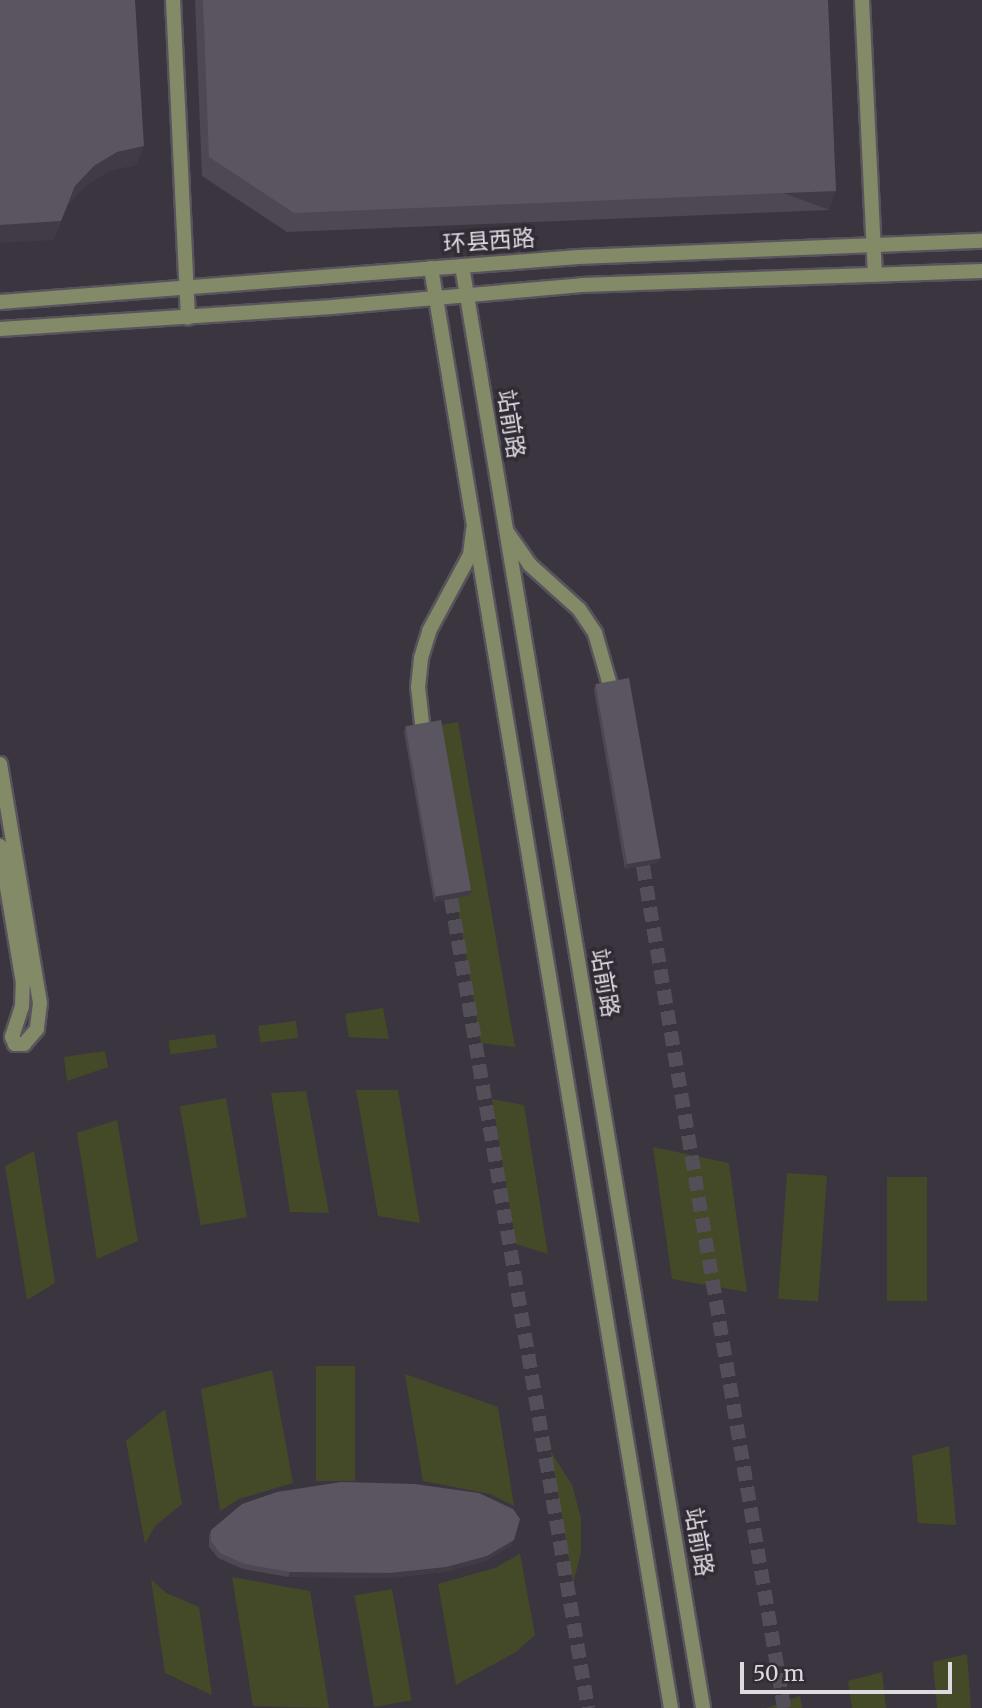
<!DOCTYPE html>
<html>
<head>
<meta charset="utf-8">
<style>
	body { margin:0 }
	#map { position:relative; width:982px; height:1708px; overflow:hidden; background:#3b3540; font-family:Merriweather,"Noto Sans SC",serif }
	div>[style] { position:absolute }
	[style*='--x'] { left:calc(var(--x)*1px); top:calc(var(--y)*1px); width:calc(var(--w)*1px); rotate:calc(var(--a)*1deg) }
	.green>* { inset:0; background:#444a28; transform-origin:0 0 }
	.minor-tunnel>* { height:14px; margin-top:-7px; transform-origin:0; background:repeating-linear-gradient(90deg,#544e58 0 14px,transparent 0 21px) }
	.roads { filter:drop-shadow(2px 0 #59535d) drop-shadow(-2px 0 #59535d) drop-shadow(0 2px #59535d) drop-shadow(0 -2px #59535d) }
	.service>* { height:14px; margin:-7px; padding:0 7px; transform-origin:7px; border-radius:7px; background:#838a67 }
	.minor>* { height:14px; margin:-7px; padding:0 7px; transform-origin:7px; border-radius:7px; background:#838a67 }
	.tertiary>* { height:14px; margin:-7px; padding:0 7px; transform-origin:7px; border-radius:7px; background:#838a67 }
	.wall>* { inset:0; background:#4e4853 }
	.shaded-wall>* { inset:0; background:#403b44; transform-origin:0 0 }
	.building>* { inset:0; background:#5b5461; transform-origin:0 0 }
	span { translate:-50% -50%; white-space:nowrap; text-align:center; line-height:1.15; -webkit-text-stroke:7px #312b36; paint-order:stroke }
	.street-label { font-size:23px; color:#dfdae2 }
	.scale { position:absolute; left:740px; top:1662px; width:212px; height:32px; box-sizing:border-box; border:4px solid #dfdae2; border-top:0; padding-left:9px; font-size:21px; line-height:24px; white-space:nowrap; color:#dfdae2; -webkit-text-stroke:5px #312b36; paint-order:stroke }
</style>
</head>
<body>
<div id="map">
	<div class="green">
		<i style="clip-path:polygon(458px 722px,515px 1047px,481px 1043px,456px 898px,470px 894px,439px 725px)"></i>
		<i style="clip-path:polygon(383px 1008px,389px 1039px,349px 1037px,345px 1014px)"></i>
		<i style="left:296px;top:1021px;width:17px;height:38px;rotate:83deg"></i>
		<i style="left:215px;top:1034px;width:14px;height:47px;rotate:82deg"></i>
		<i style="clip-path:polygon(105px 1051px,108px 1067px,67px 1081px,64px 1057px)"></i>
		<i style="clip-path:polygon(356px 1090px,398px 1090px,420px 1223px,378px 1216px)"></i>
		<i style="clip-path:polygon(306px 1091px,329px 1213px,290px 1212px,271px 1093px)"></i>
		<i style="left:226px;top:1098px;width:121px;height:47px;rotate:80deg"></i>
		<i style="clip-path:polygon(492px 1099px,524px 1105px,548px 1254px,516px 1244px)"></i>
		<i style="clip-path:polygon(117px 1120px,138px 1241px,97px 1259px,77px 1133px)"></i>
		<i style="clip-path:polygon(653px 1147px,729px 1163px,747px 1292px,672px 1279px)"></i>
		<i style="clip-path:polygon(34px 1151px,55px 1283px,27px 1300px,5px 1166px)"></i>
		<i style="left:787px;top:1173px;width:40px;height:126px;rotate:4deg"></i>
		<i style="left:887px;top:1177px;width:40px;height:124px"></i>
		<i style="left:316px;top:1366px;width:39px;height:115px"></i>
		<i style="clip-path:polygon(272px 1370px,293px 1483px,239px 1499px,220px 1511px,201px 1389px)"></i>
		<i style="clip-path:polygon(405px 1374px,498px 1407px,514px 1506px,490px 1494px,423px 1481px)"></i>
		<i style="clip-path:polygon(165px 1409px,182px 1504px,155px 1526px,145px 1544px,126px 1441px)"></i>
		<i style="clip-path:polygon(949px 1446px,956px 1525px,918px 1523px,912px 1456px)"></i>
		<i style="clip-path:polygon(551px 1452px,572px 1485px,581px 1518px,581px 1553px,573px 1583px)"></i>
		<i style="clip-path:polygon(520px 1554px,535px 1635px,516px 1652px,456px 1685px,438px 1584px,495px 1568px)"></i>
		<i style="clip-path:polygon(232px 1577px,310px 1591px,329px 1708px,253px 1706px)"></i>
		<i style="clip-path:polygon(151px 1579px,166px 1593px,199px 1607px,212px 1695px,165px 1673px)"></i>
		<i style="left:392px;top:1589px;width:113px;height:38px;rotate:80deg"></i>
		<i style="clip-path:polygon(967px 1654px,971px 1708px,937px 1708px,933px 1662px)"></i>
		<i style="clip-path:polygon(882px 1672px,886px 1708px,852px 1708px,848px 1681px)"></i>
		<i style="clip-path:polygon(800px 1696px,802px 1708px,766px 1708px)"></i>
	</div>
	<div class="minor-tunnel">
		<i style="--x:643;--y:866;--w:854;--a:80.49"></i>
		<i style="--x:451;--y:899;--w:821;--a:80.39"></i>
	</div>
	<div class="roads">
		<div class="service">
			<i style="--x:173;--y:0;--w:318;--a:87.3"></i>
			<i style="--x:862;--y:0;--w:275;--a:87.3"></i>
		</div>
		<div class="minor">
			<i style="--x:507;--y:532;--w:39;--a:55"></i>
			<i style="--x:529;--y:564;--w:67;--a:42"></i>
			<i style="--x:579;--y:609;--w:29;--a:56"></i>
			<i style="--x:595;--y:633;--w:69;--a:73.9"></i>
			<i style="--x:424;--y:741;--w:54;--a:-96.3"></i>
			<i style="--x:418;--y:687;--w:29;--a:-84"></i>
			<i style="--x:421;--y:658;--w:28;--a:-73"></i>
			<i style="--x:429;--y:631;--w:86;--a:-61.7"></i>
			<i style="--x:470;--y:555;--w:26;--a:-83"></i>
			<i style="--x:0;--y:764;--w:242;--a:80.5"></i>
			<i style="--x:40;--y:1003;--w:26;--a:97"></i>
			<i style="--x:37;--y:1029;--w:20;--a:131"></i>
			<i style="--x:24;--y:1044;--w:9;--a:180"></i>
			<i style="--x:15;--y:1044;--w:8;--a:-113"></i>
			<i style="--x:12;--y:1037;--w:32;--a:-72"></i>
			<i style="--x:22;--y:1007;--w:24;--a:-88"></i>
			<i style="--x:23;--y:983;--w:139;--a:-99.5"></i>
		</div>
		<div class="tertiary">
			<i style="--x:462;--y:266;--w:1462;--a:80.51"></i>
			<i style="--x:431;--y:268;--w:1460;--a:80.54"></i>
			<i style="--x:0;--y:302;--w:580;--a:-4.45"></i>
			<i style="--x:578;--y:257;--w:404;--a:-2.3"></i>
			<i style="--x:0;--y:329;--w:333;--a:-3.8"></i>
			<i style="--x:332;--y:307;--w:251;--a:-5"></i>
			<i style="--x:582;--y:285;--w:400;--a:-2"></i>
		</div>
	</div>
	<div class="wall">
		<i style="clip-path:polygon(195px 0,828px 0,829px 210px,287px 232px,202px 176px)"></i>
		<i style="clip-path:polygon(596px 684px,658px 863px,625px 869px,594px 690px)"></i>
		<i style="clip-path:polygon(406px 726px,470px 895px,434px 902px,404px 732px)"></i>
		<i style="clip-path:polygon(211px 1530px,512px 1545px,485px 1561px,444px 1572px,388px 1578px,288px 1577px,243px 1569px,218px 1558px,209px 1547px,209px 1535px)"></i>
	</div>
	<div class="shaded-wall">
		<i style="clip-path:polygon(144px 146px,137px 165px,110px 171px,87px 185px,68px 205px,54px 240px,0 243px,0 225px,75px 186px,94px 166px,117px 152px)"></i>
		<i style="left:836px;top:191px;width:20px;height:542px;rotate:110deg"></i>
		<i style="clip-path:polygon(660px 858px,658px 863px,625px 869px,627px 864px)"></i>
		<i style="clip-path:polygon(472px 890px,470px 895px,434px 902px,436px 896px)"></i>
		<i style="clip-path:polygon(514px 1540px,512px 1545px,485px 1561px,444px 1572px,388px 1578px,288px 1577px,290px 1572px)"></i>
	</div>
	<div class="building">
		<i style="clip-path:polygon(0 0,135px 0,144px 146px,117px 152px,94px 166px,75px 186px,61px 221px,0 225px)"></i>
		<i style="clip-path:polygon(203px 0,828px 0,836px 191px,294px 213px,209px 157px)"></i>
		<i style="left:629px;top:678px;width:183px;height:34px;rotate:80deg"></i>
		<i style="left:441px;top:720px;width:173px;height:36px;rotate:80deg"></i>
		<i style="clip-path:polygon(341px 1482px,415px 1484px,479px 1493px,513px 1509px,520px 1519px,514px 1540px,487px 1556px,446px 1567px,390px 1573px,290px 1572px,245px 1564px,220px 1553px,211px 1541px,211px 1530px,242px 1504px,277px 1492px)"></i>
	</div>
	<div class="street-label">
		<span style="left:489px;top:241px;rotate:-4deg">环县西路</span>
		<span style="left:511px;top:424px;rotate:81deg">站前路</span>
		<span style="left:605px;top:983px;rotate:80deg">站前路</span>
		<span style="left:699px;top:1542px;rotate:80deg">站前路</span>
	</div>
	<div class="scale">50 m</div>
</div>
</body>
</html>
